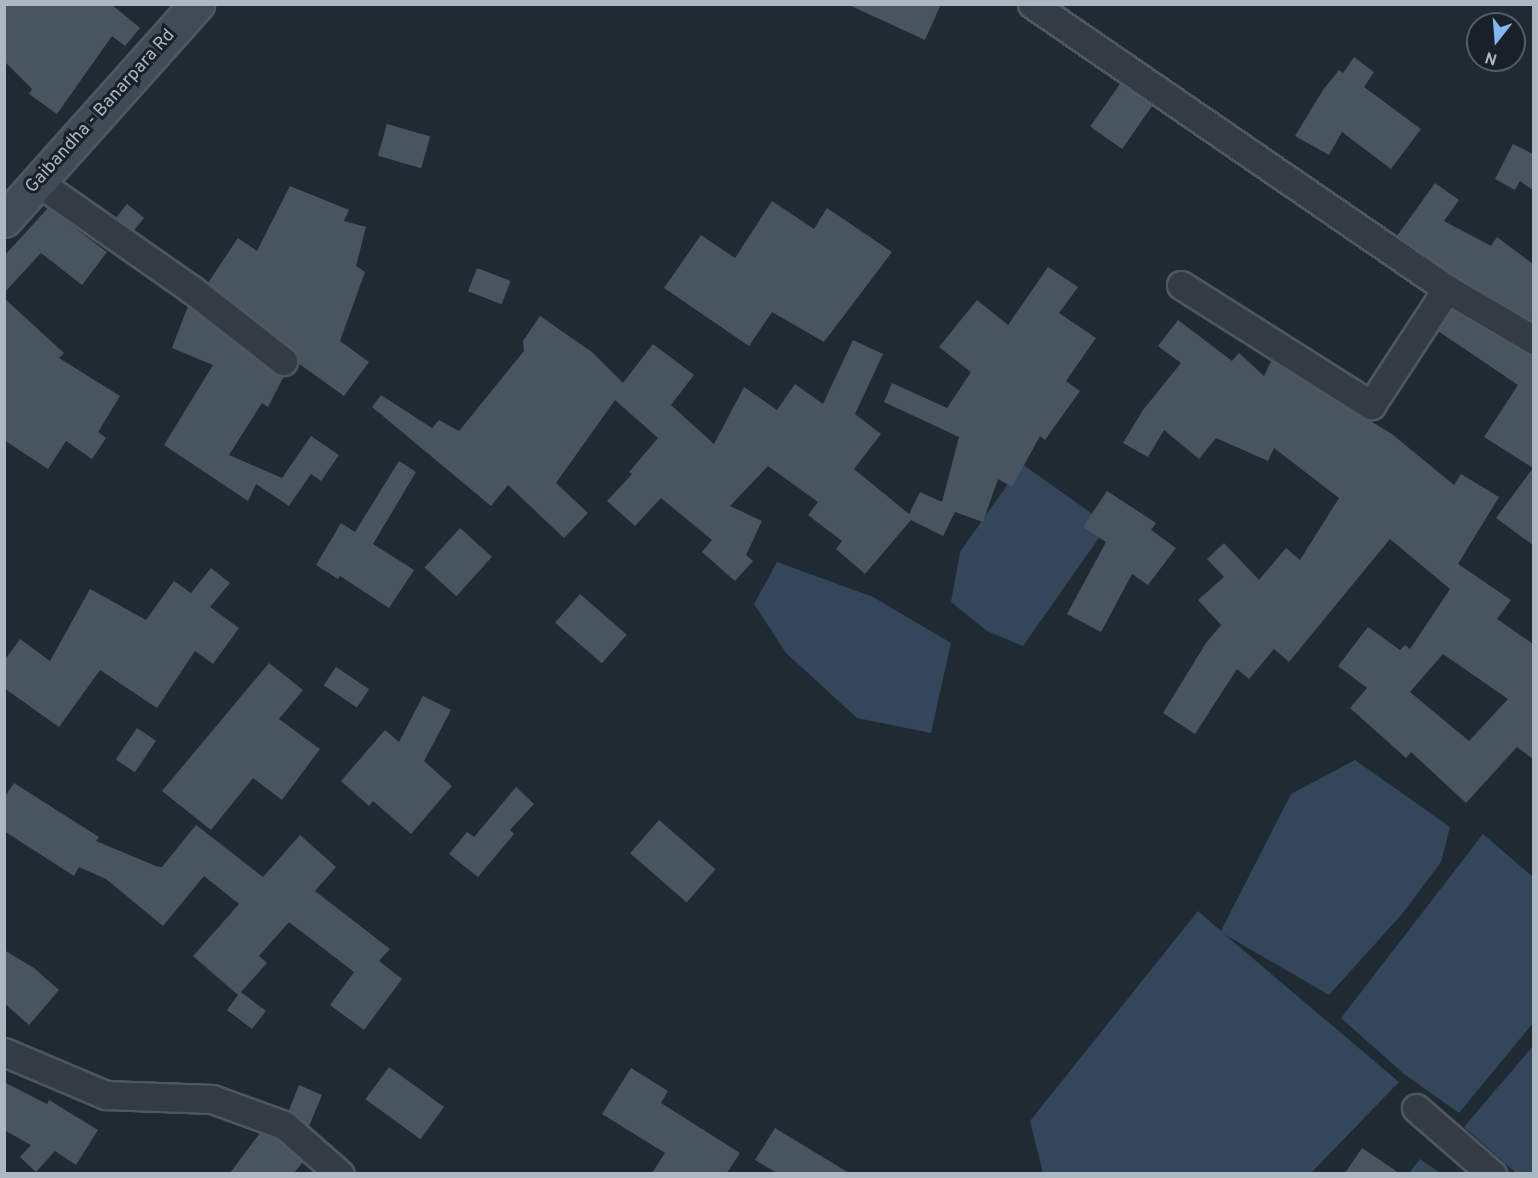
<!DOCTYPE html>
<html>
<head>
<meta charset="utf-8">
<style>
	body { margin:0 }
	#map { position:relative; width:1538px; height:1178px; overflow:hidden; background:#202a33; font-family:Overpass,sans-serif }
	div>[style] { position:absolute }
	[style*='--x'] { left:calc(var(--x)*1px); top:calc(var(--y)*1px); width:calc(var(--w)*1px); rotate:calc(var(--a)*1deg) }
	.water>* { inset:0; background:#34475a }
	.building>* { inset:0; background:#48545f; transform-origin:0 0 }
	.roads { filter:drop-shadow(2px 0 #4e575f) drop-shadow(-2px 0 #4e575f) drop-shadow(0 2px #4e575f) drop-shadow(0 -2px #4e575f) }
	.minor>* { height:27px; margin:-13.5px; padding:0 13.5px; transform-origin:13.5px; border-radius:13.5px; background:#333c44 }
	.secondary>* { height:33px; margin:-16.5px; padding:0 16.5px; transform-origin:16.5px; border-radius:16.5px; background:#414b57 }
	span { translate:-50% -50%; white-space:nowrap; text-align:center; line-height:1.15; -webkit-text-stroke:6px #192128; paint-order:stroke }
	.street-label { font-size:18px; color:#adb7c1 }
	.frame { position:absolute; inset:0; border:6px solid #adb7c1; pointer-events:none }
	.north { position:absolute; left:1466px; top:12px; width:60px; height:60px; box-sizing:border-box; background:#192128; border:2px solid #545d65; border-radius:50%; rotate:197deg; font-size:16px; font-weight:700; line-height:24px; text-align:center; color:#adb7c1 }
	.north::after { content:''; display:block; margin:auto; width:21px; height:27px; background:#83b7f0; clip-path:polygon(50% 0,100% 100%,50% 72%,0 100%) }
</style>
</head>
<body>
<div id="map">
	<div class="water">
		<i style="clip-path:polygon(1022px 464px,1108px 525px,1023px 646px,987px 631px,951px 602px,960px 552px)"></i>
		<i style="clip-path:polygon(777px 562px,873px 597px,951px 643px,931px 733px,857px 718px,786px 653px,754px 604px)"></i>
		<i style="clip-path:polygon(1355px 760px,1450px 827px,1441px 862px,1402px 914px,1329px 995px,1224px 934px,1399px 1082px,1311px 1173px,1043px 1173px,1030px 1121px,1198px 911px,1221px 931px,1291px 794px)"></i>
		<i style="clip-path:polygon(1483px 834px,1533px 877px,1533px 1023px,1459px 1113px,1404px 1074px,1341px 1018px)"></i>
		<i style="clip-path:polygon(1533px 1046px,1533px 1173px,1516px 1173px,1464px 1127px)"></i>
		<i style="clip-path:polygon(1420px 1159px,1440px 1173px,1409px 1173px)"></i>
	</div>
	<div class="building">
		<i style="clip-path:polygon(4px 4px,111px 4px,140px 28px,125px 46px,112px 36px,57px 114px,29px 94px,32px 89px,4px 61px)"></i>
		<i style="clip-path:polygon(847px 4px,941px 4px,925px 40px)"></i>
		<i style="clip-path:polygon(1354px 57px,1374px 72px,1364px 87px,1421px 129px,1391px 169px,1342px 132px,1329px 155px,1295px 136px,1323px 90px,1339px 70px,1343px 73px)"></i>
		<i style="left:1120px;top:84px;width:39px;height:52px;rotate:35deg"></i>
		<i style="left:387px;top:124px;width:45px;height:33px;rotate:16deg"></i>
		<i style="clip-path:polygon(1513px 144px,1533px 154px,1533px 190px,1520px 181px,1515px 190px,1495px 179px)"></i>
		<i style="clip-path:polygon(1435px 183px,1459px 200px,1444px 221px,1491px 246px,1497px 237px,1533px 264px,1533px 321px,1455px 276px,1397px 236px)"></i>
		<i style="clip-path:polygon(290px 186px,349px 210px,344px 221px,366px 227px,356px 266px,365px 272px,340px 341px,369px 362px,344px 396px,298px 363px,298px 356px,293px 349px,208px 283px,238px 238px,257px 251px)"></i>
		<i style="clip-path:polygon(772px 201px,814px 229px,827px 208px,892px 252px,824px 342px,772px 312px,749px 346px,664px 288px,701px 235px,735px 258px)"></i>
		<i style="left:127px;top:204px;width:22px;height:17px;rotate:39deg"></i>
		<i style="clip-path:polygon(48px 208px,107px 252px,82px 285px,41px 253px,4px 293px,4px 256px)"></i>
		<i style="clip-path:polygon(1048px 267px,1078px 287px,1059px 313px,1096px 338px,1066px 381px,1080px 391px,1045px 440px,1040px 436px,1012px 487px,998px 479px,983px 522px,955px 512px,943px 536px,911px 520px,865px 574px,836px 549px,842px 541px,808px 515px,818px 502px,768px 466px,730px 506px,762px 521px,746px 555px,753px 561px,735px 581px,702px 552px,712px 540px,661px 498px,635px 526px,607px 501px,632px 474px,629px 472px,658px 438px,615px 400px,556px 483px,588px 513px,564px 538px,508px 485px,491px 506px,372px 407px,381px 395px,432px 428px,439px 420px,459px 431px,524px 351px,523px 341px,540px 316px,592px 352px,623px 383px,653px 344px,694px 375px,671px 405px,714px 444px,744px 387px,777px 410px,795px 384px,823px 404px,853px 340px,883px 354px,855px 414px,881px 434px,854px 469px,909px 514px,920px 492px,942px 502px,959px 437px,884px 402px,892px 383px,947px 408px,971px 372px,939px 347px,977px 300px,1008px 325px)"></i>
		<i style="left:477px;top:268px;width:36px;height:25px;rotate:21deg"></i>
		<i style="clip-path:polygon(4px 298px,64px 353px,59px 358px,120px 396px,98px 432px,106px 438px,92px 459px,66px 441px,48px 469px,4px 440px)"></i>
		<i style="clip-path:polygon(188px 306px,273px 373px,284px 376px,268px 407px,262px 403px,229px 455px,282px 478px,311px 436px,339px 455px,321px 481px,311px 474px,289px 506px,256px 484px,248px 501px,164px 445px,213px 365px,172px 348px)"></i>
		<i style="clip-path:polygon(1452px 310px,1533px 356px,1533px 545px,1496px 518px,1533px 468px,1484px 437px,1518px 385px,1438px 331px)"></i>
		<i style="clip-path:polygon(evenodd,1178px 320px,1232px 361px,1239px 353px,1264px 376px,1271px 361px,1392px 434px,1454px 485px,1461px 474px,1499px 497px,1458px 564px,1511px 600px,1497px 619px,1533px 644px,1533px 759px,1517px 747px,1466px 803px,1411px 752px,1406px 758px,1350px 708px,1367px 688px,1338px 666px,1368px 627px,1400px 650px,1405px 645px,1410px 649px,1450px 589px,1390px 539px,1289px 662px,1274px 649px,1249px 679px,1237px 669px,1195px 734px,1163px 713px,1206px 643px,1221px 625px,1198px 600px,1224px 577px,1207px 559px,1224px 543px,1259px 580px,1286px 548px,1300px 560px,1339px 498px,1274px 448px,1268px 461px,1216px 438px,1199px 459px,1164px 430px,1148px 457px,1123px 443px,1143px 410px,1181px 363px,1158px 346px,1178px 320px,1443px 654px,1508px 699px,1469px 741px,1410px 692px,1443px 654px)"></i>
		<i style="clip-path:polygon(399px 461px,416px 472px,373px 544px,414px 570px,389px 608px,340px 576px,338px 579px,316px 565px,341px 523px,355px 532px)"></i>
		<i style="clip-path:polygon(1107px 491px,1156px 523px,1151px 530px,1176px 548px,1148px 585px,1132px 574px,1101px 632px,1067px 614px,1106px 542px,1083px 527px)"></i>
		<i style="left:460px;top:528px;width:43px;height:53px;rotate:42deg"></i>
		<i style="clip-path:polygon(211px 568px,230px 583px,210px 607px,239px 628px,213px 664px,195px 651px,157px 708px,100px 670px,59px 727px,4px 688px,4px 661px,20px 639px,50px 661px,90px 589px,146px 620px,174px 581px,191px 593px)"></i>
		<i style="left:580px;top:594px;width:62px;height:38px;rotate:41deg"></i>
		<i style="clip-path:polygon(269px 663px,303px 690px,279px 719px,320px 749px,282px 800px,253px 778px,211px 830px,162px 791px)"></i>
		<i style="left:336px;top:667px;width:40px;height:22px;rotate:34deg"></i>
		<i style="clip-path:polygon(423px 696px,451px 710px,424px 761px,452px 786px,411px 834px,373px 801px,369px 806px,341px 781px,385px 730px,399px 742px)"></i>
		<i style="left:137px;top:728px;width:23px;height:38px;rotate:34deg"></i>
		<i style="clip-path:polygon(14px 783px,99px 837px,96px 841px,158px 867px,162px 867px,196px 825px,263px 877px,300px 835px,336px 867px,315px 891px,390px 949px,379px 961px,402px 979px,364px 1030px,330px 1005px,354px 972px,289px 922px,259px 956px,267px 963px,241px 992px,266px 1011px,252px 1029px,227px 1010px,238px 995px,193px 956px,239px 904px,204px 876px,163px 926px,106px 879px,79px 867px,74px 876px,4px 831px,4px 798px)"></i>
		<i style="clip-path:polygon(516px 787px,534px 804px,510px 830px,514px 834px,478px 877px,449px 854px,467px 832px,474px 837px)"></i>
		<i style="left:659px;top:820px;width:75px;height:44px;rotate:41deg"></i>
		<i style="clip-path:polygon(4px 950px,34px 968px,59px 990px,29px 1025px,4px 1003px)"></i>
		<i style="left:389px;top:1067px;width:68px;height:40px;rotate:36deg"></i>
		<i style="clip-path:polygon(631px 1068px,668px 1091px,661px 1103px,740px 1153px,727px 1173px,652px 1173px,665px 1153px,602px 1114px)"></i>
		<i style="clip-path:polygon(4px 1082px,47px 1104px,49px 1100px,98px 1130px,76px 1165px,55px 1151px,36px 1172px,20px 1157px,31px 1145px,4px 1130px)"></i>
		<i style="clip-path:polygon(299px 1085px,322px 1095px,309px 1126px,289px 1110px)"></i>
		<i style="clip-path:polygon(775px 1128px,849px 1173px,777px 1173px,755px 1160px)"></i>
		<i style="clip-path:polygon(260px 1133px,276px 1139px,303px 1162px,294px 1173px,230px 1173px)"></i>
		<i style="clip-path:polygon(1362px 1148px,1399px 1173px,1345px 1173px)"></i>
	</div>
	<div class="roads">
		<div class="minor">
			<i style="--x:1032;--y:4;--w:503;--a:34.48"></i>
			<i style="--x:1447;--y:289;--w:101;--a:30.4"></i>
			<i style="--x:38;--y:182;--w:187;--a:35"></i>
			<i style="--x:191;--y:289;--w:117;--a:38"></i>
			<i style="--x:1181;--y:285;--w:225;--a:32.3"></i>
			<i style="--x:1371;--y:405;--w:139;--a:-56.8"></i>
			<i style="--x:4;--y:1052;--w:111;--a:22.9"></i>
			<i style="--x:106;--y:1095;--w:106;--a:2.2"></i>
			<i style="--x:212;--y:1099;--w:77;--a:19.9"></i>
			<i style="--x:284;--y:1125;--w:74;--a:41.2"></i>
			<i style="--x:1416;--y:1108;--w:101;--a:41"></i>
		</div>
		<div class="secondary">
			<i style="--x:4;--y:220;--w:290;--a:-48.2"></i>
		</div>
	</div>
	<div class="street-label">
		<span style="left:101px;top:112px;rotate:-48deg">Gaibandha - Banarpara Rd</span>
	</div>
	<div class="frame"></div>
	<div class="north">N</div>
</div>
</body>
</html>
